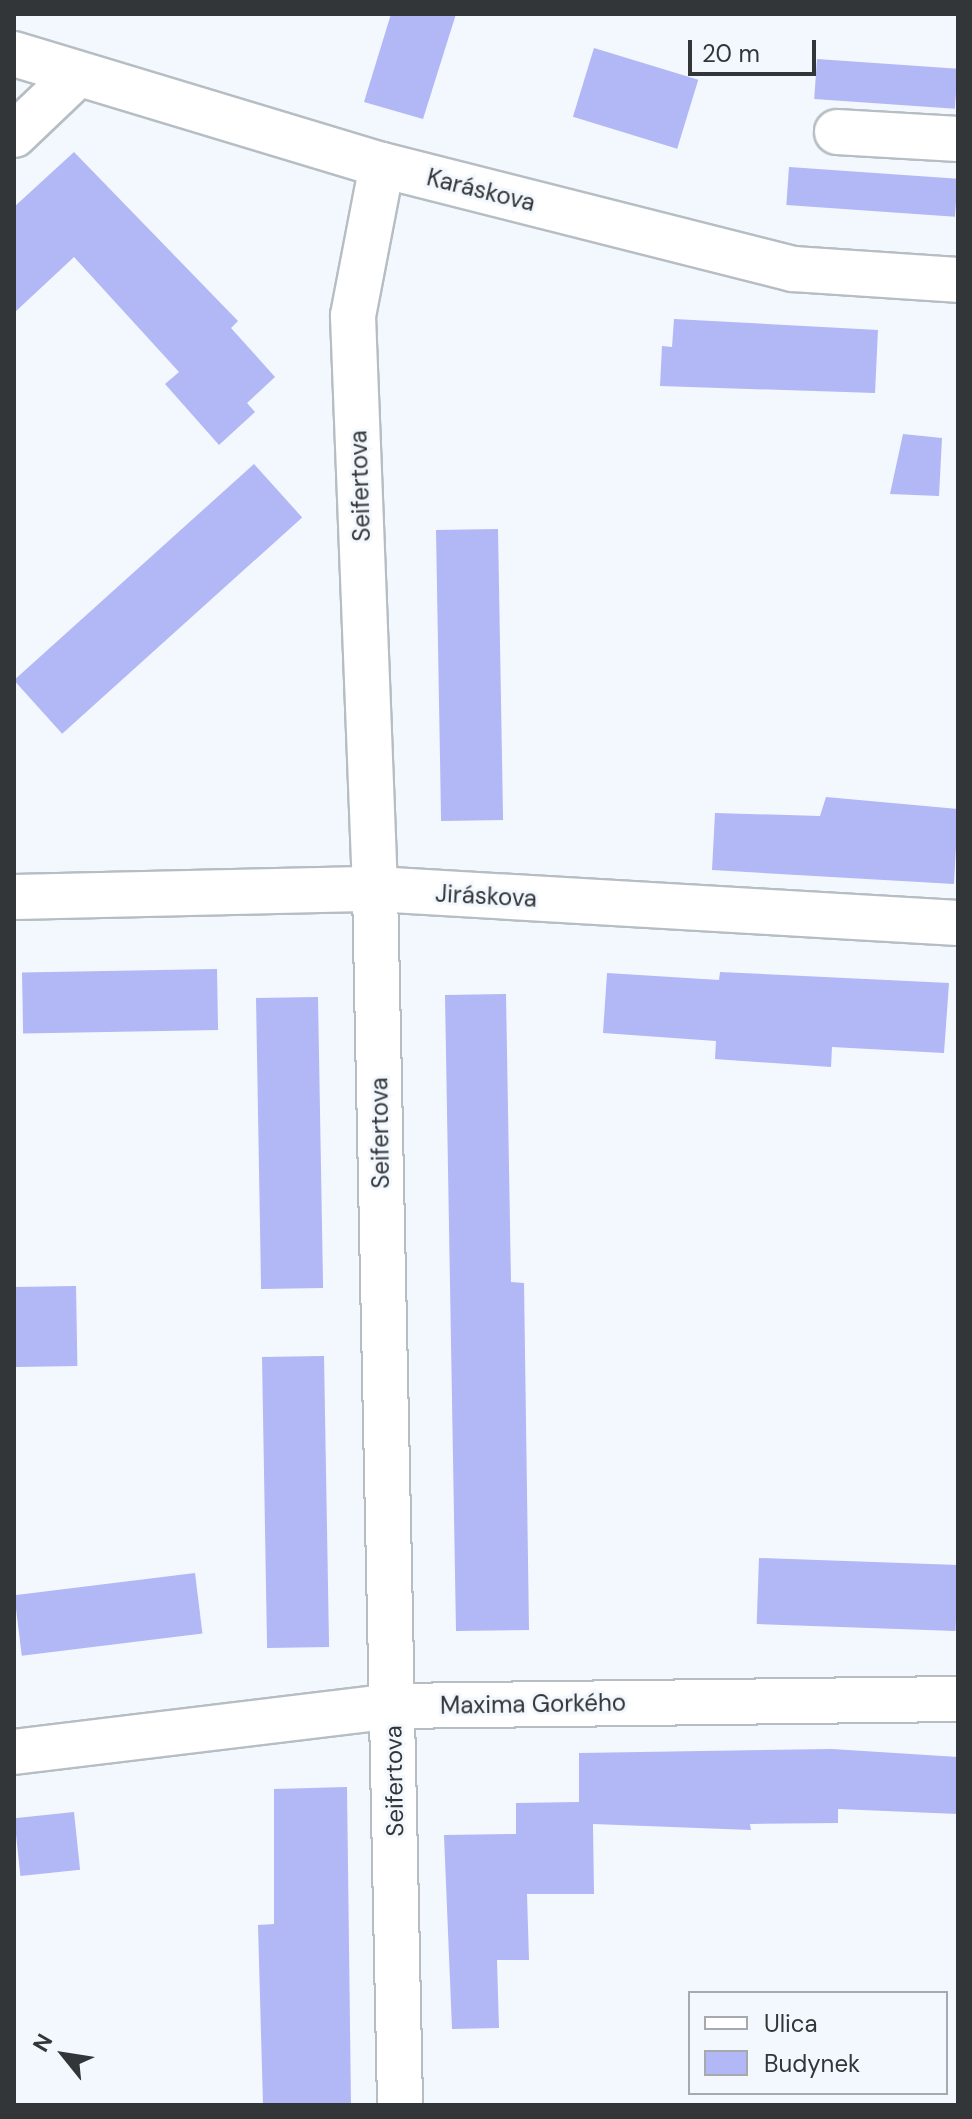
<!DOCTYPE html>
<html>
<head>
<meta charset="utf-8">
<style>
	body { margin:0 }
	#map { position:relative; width:972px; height:2119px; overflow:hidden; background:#f2f8fe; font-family:"DM Sans",sans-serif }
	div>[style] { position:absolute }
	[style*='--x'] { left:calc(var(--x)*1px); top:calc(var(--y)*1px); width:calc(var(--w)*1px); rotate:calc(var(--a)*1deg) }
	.building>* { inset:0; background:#b2b7f5; transform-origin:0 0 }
	.roads { filter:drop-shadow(2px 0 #b6bec4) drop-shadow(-2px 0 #b6bec4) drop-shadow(0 2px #b6bec4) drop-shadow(0 -2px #b6bec4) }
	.minor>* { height:44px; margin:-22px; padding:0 22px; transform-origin:22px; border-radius:22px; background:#fff }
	span { translate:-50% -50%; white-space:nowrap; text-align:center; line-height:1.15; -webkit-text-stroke:6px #f2f8fe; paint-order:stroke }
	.street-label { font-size:24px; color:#333639 }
	.frame { position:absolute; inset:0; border:16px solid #333639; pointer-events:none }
	.legend { position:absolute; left:688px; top:1991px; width:260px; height:104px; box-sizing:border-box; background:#f2f8fe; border:2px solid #a6aaaf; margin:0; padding:10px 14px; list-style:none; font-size:24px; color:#333639 }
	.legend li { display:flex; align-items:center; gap:16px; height:40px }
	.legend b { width:40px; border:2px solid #a6aaaf }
	.north { position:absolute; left:24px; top:2015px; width:80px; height:80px; -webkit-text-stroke:6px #f2f8fe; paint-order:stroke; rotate:300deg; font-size:22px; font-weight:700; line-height:32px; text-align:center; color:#333639 }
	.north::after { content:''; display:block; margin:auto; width:28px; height:36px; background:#333639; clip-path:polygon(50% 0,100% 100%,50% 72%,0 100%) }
	.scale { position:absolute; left:688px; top:40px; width:128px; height:36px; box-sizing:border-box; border:4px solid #333639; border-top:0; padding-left:10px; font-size:24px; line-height:28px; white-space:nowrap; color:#333639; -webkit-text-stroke:6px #f2f8fe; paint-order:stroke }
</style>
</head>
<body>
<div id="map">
	<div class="building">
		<i style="clip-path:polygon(391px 14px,456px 14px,423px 119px,364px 102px)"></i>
		<i style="left:594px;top:48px;width:109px;height:72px;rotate:17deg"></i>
		<i style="left:817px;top:59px;width:141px;height:40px;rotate:4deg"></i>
		<i style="clip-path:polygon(74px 152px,238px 321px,231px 328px,275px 377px,247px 403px,255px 412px,219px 445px,165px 384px,179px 372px,74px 257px,14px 313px,14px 207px)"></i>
		<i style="left:789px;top:167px;width:169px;height:38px;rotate:4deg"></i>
		<i style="clip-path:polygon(674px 319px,878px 330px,875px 393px,660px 386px,662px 346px,672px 347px)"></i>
		<i style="clip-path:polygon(903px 434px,942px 438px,939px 496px,890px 494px)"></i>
		<i style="left:254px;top:464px;width:72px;height:323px;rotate:48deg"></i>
		<i style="left:498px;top:529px;width:291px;height:62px;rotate:89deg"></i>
		<i style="clip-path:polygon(826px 797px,958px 809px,954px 884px,712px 870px,715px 813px,820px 816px)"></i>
		<i style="left:217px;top:969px;width:61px;height:195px;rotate:89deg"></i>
		<i style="clip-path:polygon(720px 972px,949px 983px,944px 1053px,832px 1047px,831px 1067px,715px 1059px,716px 1041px,603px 1033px,607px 973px,719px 980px)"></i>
		<i style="clip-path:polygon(506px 994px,511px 1282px,524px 1283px,529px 1630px,456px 1631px,445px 995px)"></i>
		<i style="left:318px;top:997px;width:291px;height:62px;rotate:89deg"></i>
		<i style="left:76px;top:1286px;width:80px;height:62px;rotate:89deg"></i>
		<i style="left:324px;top:1356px;width:291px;height:62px;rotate:89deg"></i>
		<i style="left:759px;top:1558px;width:199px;height:66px;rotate:2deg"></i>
		<i style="left:195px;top:1573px;width:61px;height:182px;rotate:83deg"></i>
		<i style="clip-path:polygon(832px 1749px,958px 1757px,958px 1814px,838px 1809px,838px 1823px,750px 1824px,751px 1830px,593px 1824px,594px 1894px,527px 1894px,529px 1960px,497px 1960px,499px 2028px,452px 2029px,444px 1835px,516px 1834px,516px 1803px,579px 1802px,579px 1753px)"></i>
		<i style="clip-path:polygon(347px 1787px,351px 2105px,263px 2105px,258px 1925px,274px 1924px,274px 1789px)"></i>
		<i style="left:74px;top:1812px;width:58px;height:60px;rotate:84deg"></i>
	</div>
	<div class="roads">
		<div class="minor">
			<i style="--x:14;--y:54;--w:384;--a:16.8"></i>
			<i style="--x:382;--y:165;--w:424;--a:14.2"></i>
			<i style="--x:793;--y:269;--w:165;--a:3.8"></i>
			<i style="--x:837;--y:132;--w:121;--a:3.3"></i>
			<i style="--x:14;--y:135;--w:88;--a:-43.6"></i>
			<i style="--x:382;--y:165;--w:154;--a:100.9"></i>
			<i style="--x:353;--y:316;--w:573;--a:87.8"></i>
			<i style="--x:375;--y:889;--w:1216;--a:88.82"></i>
			<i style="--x:14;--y:897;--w:361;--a:-1.3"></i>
			<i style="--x:375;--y:889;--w:584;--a:3.34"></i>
			<i style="--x:14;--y:1752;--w:382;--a:-6.9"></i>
			<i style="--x:393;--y:1706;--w:565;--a:-0.71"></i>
		</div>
	</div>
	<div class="street-label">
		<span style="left:481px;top:190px;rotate:14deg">Karáskova</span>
		<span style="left:360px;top:486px;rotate:-92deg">Seifertova</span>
		<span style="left:486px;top:896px;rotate:3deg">Jiráskova</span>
		<span style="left:380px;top:1133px;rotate:-91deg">Seifertova</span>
		<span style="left:533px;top:1704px;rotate:-1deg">Maxima Gorkého</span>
		<span style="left:394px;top:1781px;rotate:-91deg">Seifertova</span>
	</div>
	<div class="frame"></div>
	<ul class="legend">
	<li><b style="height:10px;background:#fff"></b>Ulica</li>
	<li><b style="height:22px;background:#b2b7f5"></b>Budynek</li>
	</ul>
	<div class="north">N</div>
	<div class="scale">20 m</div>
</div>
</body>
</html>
